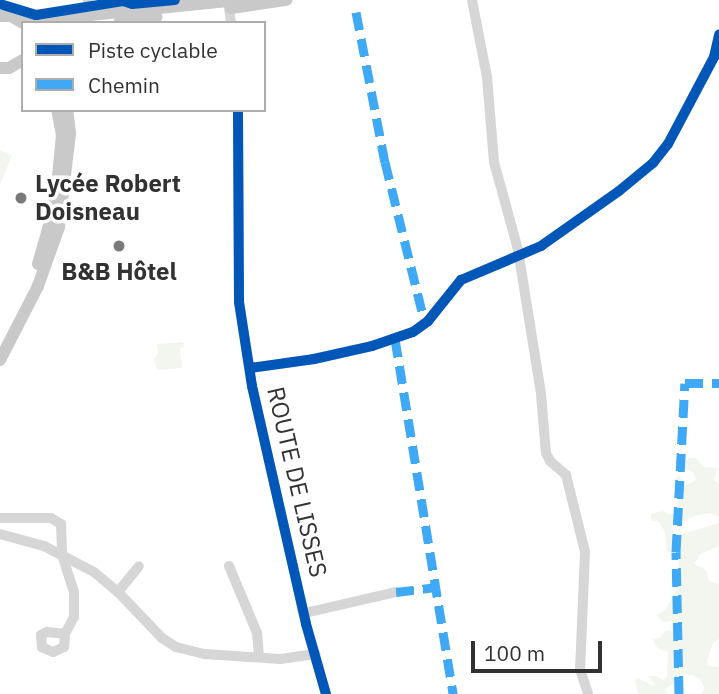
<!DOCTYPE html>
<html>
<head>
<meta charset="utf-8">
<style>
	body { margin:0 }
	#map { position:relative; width:719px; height:694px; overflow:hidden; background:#fff; font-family:"IBM Plex Sans",sans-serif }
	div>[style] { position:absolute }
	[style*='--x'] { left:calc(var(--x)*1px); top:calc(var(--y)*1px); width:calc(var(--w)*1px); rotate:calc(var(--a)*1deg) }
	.green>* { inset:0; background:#f2f6ee }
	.minor>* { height:10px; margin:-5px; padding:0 5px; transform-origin:5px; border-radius:5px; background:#d6d6d6 }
	.major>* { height:12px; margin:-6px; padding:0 6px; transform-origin:6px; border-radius:6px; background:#c9c9c9 }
	.quiet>* { height:9px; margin-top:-4.5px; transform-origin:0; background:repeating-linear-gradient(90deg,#3fa9f5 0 18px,transparent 0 27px) }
	.cycleway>* { height:10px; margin:-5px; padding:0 5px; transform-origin:5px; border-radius:5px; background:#0057b8 }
	.dots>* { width:19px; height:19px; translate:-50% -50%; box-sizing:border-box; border:4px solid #fff; border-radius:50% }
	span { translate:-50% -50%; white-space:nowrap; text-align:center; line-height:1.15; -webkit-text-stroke:7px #fff; paint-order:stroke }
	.poi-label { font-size:24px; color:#323232; font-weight:700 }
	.left { translate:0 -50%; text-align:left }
	.street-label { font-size:24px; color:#323232 }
	.legend { position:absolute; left:21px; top:21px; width:245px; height:91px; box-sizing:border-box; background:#fff; border:2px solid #adadad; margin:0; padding:9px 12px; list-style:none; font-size:21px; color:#323232 }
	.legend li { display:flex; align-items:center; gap:14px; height:35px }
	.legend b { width:35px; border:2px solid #adadad }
	.scale { position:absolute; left:471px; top:641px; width:131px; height:32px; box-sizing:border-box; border:4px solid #323232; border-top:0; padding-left:9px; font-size:21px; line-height:24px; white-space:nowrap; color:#323232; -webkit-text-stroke:5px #fff; paint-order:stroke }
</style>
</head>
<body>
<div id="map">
	<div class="green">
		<i style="clip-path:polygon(0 150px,12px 155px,0 185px)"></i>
		<i style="clip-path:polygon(183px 342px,184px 347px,180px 348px,182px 368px,157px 370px,154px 360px,158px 353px,157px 344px)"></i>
		<i style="clip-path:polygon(689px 458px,696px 458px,704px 467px,718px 468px,714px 480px,719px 484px,719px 517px,711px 513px,697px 515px,671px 527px,675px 534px,683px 534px,719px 523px,719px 546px,700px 554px,694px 564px,706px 570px,709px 581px,719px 584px,719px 639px,713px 643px,707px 661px,708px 666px,719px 667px,719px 694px,701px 694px,705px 688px,700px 679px,693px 675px,680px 674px,677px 681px,665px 689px,668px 694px,638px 694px,635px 680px,638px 678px,653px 686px,655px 684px,647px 676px,657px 676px,663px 680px,667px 677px,668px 652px,658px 649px,652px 639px,660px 638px,666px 630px,674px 632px,672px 621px,663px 622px,656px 615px,665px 610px,677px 590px,679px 555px,667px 551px,665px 532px,659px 522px,651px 520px,651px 514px,663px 511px,669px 515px,677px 513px,680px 491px,675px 485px,675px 479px,679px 475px,683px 483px,689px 484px,696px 480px,693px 472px,683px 468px,682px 463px)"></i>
	</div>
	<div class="minor">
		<i style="--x:88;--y:0;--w:17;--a:87"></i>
		<i style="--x:472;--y:0;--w:78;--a:79"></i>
		<i style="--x:487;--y:77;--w:85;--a:85.3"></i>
		<i style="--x:494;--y:162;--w:91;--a:74.7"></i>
		<i style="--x:518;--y:250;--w:146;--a:80.9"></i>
		<i style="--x:541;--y:394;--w:59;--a:85.2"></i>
		<i style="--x:546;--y:453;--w:9;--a:63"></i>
		<i style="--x:550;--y:461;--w:21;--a:41"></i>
		<i style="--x:566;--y:475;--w:79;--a:76.1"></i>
		<i style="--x:585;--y:552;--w:117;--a:92.4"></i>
		<i style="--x:580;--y:669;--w:26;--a:72"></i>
		<i style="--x:229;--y:8;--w:15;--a:82"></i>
		<i style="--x:238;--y:110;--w:192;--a:89.7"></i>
		<i style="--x:239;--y:302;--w:85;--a:81.2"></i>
		<i style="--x:252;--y:386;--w:244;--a:77.2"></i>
		<i style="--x:306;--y:624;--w:73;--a:74.1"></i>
		<i style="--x:250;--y:368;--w:65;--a:-8"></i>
		<i style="--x:314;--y:359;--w:59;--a:-12.6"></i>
		<i style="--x:372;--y:346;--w:43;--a:-18.9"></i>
		<i style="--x:413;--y:332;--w:19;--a:-36"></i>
		<i style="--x:428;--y:321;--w:53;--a:-51.2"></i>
		<i style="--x:461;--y:280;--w:87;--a:-23"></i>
		<i style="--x:541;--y:246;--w:95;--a:-35.2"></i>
		<i style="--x:619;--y:191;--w:44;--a:-39.5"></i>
		<i style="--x:653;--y:163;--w:24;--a:-52"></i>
		<i style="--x:668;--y:144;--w:98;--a:-62.1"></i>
		<i style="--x:714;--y:57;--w:23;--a:-77"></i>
		<i style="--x:0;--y:518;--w:51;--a:0"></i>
		<i style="--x:51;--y:518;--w:12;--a:31"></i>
		<i style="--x:61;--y:524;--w:31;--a:88"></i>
		<i style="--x:62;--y:555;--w:39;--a:72"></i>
		<i style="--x:74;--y:592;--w:25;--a:90"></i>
		<i style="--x:74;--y:617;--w:19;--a:118"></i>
		<i style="--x:65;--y:634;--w:13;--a:94"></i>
		<i style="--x:64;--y:647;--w:12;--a:156"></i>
		<i style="--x:53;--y:652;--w:12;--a:-156"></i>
		<i style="--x:42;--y:647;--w:12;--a:-95"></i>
		<i style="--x:41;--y:635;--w:7;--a:-27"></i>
		<i style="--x:47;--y:632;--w:18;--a:6"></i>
		<i style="--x:0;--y:534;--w:46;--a:15.3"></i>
		<i style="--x:44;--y:546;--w:56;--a:27.5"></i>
		<i style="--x:94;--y:572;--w:31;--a:40"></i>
		<i style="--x:118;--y:592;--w:64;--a:46.3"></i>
		<i style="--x:162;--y:638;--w:17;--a:33"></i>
		<i style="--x:176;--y:647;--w:30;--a:14"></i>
		<i style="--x:205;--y:654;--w:75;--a:3.8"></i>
		<i style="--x:280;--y:659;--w:36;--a:-8"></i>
		<i style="--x:229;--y:566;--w:73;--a:67.3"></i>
		<i style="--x:257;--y:633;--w:24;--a:85"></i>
		<i style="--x:118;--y:592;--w:33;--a:-51"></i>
		<i style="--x:305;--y:613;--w:93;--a:-13"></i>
	</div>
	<div class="major">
		<i style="--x:231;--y:8;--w:56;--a:-8.3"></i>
		<i style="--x:0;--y:16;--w:11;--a:0"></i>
		<i style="--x:11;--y:16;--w:14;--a:30"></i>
		<i style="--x:22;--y:22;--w:219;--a:-5.8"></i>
		<i style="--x:119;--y:23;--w:38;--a:-9"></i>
		<i style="--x:0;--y:68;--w:9;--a:0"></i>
		<i style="--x:9;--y:68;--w:16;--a:-30"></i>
		<i style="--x:38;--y:264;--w:40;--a:-74"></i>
		<i style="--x:49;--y:226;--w:51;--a:-79.8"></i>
		<i style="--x:58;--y:176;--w:41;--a:-84.4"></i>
		<i style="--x:62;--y:135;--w:25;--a:-101"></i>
		<i style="--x:0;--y:360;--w:83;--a:-62.8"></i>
		<i style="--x:38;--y:286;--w:63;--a:-70.4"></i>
		<i style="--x:59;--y:227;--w:95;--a:-83.3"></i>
		<i style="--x:70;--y:133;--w:23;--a:-97"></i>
	</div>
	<div class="quiet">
		<i style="--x:356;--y:12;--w:153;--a:79.1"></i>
		<i style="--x:385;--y:162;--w:167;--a:76.1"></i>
		<i style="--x:395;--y:339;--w:360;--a:80.7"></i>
		<i style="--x:396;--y:592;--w:38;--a:-7"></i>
		<i style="--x:679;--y:694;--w:142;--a:-91.2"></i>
		<i style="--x:676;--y:552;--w:169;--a:-87"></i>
		<i style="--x:685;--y:383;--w:34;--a:0"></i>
	</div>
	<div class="cycleway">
		<i style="--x:0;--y:4;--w:38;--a:17"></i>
		<i style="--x:36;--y:15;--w:88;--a:-9.1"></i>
		<i style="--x:123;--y:1;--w:9;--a:18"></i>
		<i style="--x:132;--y:4;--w:43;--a:-5.3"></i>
		<i style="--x:238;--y:110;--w:192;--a:89.7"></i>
		<i style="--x:239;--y:302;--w:85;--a:81.2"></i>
		<i style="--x:252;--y:386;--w:244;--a:77.2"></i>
		<i style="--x:306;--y:624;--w:73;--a:74.1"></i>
		<i style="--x:250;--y:368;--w:65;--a:-8"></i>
		<i style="--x:314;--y:359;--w:59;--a:-12.6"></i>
		<i style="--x:372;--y:346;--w:43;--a:-18.9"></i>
		<i style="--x:413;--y:332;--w:19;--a:-36"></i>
		<i style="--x:428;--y:321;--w:53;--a:-51.2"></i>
		<i style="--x:461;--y:280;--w:87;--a:-23"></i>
		<i style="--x:541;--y:246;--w:95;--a:-35.2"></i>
		<i style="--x:619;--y:191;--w:44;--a:-39.5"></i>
		<i style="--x:653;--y:163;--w:24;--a:-52"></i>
		<i style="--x:668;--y:144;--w:98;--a:-62.1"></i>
		<i style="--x:714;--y:57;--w:23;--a:-77"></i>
	</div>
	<div class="dots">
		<i style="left:21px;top:198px;background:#7a7a7a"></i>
		<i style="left:119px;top:246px;background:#7a7a7a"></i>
	</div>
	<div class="poi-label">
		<span class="left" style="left:35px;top:198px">Lycée Robert<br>Doisneau</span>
		<span style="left:119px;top:272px">B&amp;B Hôtel</span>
	</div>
	<div class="street-label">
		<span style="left:297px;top:482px;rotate:77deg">ROUTE DE LISSES</span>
	</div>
	<ul class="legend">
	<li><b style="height:9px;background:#0057b8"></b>Piste cyclable</li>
	<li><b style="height:9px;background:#3fa9f5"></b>Chemin</li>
	</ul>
	<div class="scale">100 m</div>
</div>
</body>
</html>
